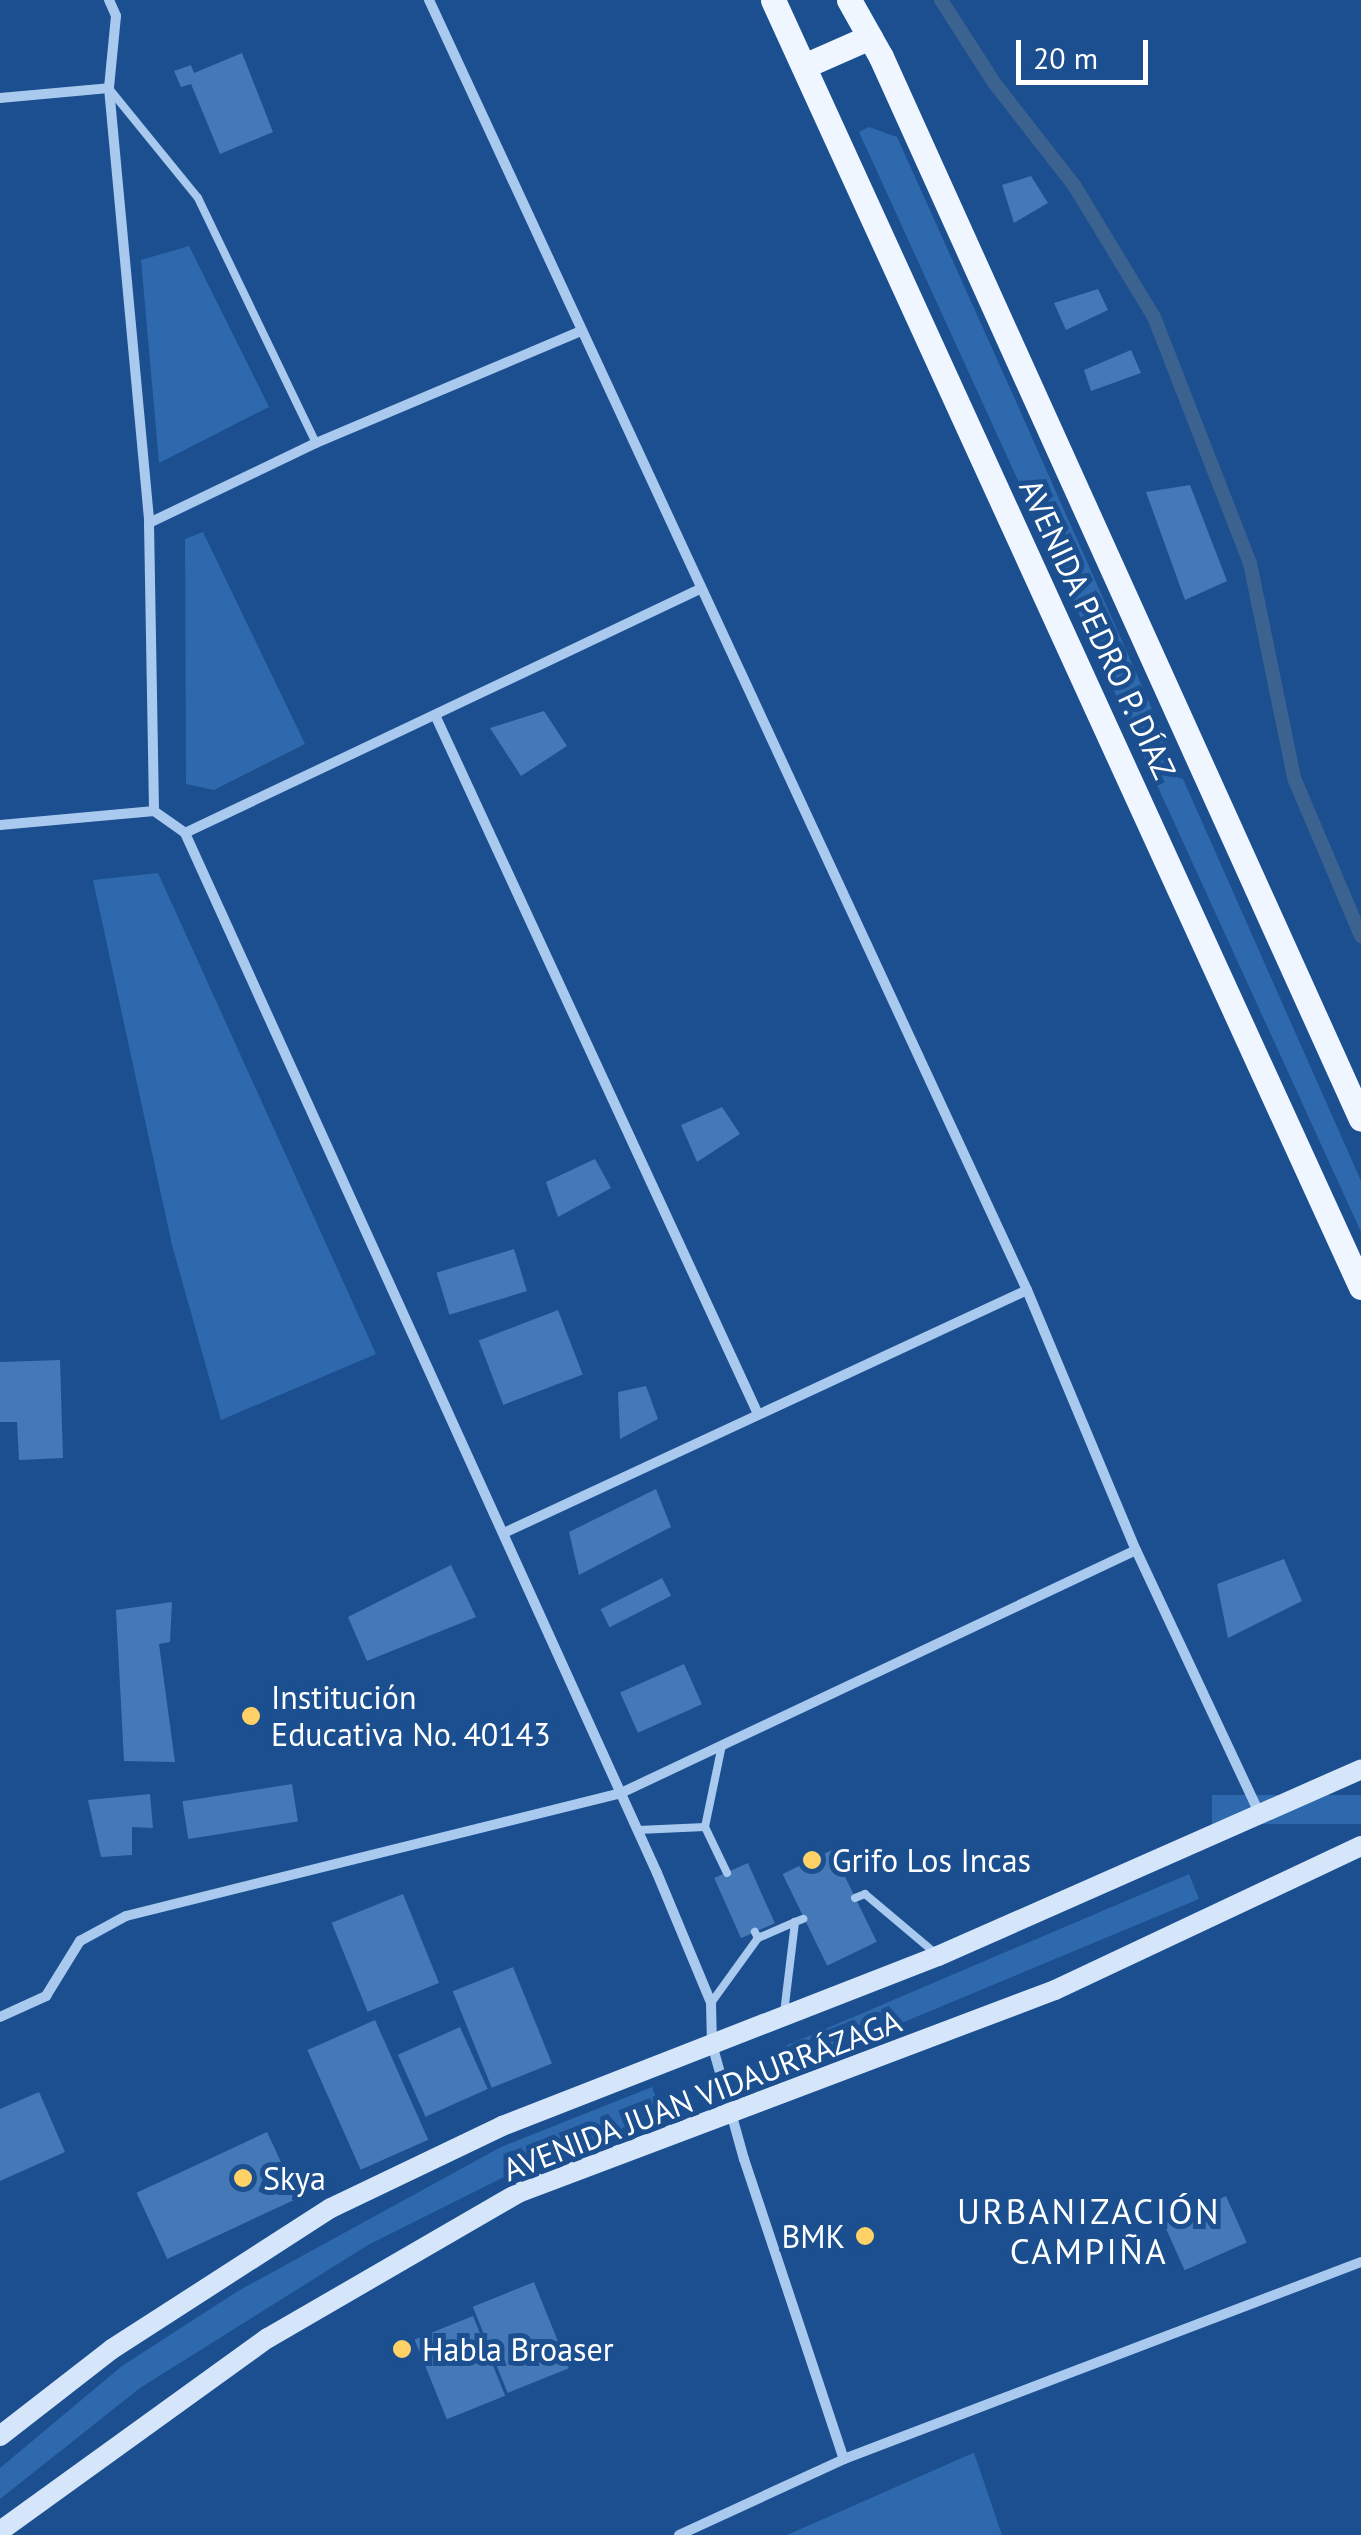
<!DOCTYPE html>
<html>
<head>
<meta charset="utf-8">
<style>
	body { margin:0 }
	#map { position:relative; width:1361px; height:2535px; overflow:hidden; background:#1b4f8f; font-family:"PT Sans",sans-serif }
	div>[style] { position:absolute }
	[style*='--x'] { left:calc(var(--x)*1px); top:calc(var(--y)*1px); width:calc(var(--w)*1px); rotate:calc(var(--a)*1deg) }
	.green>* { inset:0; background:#2e69ad; transform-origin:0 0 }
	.stream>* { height:14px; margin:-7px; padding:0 7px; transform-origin:7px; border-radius:7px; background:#3c6290 }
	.building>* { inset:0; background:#4478b7; transform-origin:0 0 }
	.service>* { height:8px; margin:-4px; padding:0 4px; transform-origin:4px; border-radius:4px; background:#a9c9ee }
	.minor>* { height:10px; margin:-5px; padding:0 5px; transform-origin:5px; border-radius:5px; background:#a9c9ee }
	.secondary>* { height:20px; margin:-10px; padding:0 10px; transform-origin:10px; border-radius:10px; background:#d6e6fa }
	.primary>* { height:25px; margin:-12.5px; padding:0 12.5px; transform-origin:12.5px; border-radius:12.5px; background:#f0f6ff }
	.dots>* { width:28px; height:28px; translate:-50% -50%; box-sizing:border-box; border:5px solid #1b4f8f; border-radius:50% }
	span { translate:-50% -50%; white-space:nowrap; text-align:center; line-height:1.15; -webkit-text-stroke:10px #1b4f8f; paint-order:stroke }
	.street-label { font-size:32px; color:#fff }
	.poi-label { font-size:32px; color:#fff }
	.left { translate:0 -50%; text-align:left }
	.right { translate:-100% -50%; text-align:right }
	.neighbourhood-label { font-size:35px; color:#fff; letter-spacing:2.5px }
	.scale { position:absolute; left:1016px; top:40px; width:132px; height:45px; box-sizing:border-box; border:5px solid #fff; border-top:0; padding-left:12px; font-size:30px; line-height:35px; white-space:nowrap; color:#fff; -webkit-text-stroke:8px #1b4f8f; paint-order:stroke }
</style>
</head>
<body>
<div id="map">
	<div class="green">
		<i style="clip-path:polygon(869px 127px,897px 137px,1014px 397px,1361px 1181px,1361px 1232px,859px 132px)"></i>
		<i style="clip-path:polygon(189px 246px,269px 407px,159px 463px,141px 260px)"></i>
		<i style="clip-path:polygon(203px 532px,305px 744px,214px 790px,186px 784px,185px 539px)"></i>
		<i style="clip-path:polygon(158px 873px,376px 1354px,221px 1420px,172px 1245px,93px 880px)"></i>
		<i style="left:1361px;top:1795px;width:29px;height:149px;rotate:90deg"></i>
		<i style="clip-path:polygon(1189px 1874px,1199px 1899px,784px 2072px,773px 2065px,776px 2050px)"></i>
		<i style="clip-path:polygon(652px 2087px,661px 2113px,516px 2171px,368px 2245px,140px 2388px,0 2499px,0 2468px,122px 2366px,238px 2291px,501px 2147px)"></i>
		<i style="clip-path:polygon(974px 2453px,1002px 2535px,787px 2535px,973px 2453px)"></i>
	</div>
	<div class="stream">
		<i style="--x:941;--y:0;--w:100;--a:57.3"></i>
		<i style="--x:995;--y:84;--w:128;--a:52"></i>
		<i style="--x:1074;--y:185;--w:154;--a:58.8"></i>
		<i style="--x:1154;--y:317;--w:264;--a:68.7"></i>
		<i style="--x:1250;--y:563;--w:219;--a:78.4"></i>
		<i style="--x:1294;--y:778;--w:172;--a:67"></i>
	</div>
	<div class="building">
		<i style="clip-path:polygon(242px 53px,273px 132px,220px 154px,191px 84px,181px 87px,174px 71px,191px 65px,194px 73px)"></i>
		<i style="clip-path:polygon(1031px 176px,1048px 203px,1014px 223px,1002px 185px)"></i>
		<i style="clip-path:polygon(1098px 289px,1108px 310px,1066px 330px,1054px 303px)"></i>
		<i style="clip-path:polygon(1131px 350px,1141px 373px,1091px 391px,1084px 370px)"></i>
		<i style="clip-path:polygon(1190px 485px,1227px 581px,1185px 600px,1146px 492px)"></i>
		<i style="clip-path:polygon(544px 711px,567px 746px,521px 776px,490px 728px)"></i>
		<i style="clip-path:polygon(722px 1107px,740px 1134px,697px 1162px,681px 1125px)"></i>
		<i style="clip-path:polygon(595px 1159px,611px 1188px,558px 1217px,546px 1182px)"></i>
		<i style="left:514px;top:1249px;width:44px;height:81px;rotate:73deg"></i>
		<i style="left:558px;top:1310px;width:69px;height:85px;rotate:69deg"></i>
		<i style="clip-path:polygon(60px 1360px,63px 1458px,19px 1460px,17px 1422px,0 1422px,0 1362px)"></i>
		<i style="clip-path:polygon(646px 1386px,658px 1419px,620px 1439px,618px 1392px)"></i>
		<i style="clip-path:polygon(656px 1489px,671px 1527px,579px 1575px,569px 1532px)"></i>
		<i style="clip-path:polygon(1284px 1559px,1302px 1601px,1228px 1638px,1217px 1584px)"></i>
		<i style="clip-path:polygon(451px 1565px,476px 1617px,367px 1661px,348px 1617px)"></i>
		<i style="left:662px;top:1578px;width:20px;height:69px;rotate:63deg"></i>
		<i style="clip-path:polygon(172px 1602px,170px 1642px,159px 1644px,175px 1762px,124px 1761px,116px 1610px)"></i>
		<i style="left:684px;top:1664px;width:44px;height:70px;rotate:66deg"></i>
		<i style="left:292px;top:1784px;width:38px;height:111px;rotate:81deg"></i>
		<i style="clip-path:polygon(150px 1794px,153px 1828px,132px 1827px,132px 1855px,101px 1857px,88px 1800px)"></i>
		<i style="left:832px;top:1850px;width:102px;height:55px;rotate:64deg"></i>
		<i style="left:748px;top:1863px;width:66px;height:37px;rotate:66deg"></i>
		<i style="left:403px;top:1894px;width:96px;height:77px;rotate:68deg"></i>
		<i style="left:513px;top:1967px;width:104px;height:65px;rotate:68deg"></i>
		<i style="left:375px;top:2020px;width:131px;height:74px;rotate:66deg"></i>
		<i style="left:460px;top:2027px;width:68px;height:68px;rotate:66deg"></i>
		<i style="clip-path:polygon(39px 2092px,65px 2152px,0 2181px,0 2109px)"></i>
		<i style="left:267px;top:2132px;width:73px;height:144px;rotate:65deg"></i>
		<i style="left:1226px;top:2196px;width:51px;height:68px;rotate:66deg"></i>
		<i style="left:534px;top:2282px;width:93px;height:66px;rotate:68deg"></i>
		<i style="left:473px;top:2316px;width:86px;height:63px;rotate:68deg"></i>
	</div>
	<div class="service">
		<i style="--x:111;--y:91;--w:138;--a:50.9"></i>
		<i style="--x:198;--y:198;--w:272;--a:64.3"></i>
		<i style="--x:705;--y:1827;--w:84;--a:-78.3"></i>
		<i style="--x:638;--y:1830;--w:67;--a:-2.6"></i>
		<i style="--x:705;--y:1827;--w:51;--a:64.4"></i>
		<i style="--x:855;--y:1898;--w:11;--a:-22"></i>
		<i style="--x:865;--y:1894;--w:92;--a:40.1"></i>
		<i style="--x:758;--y:1938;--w:40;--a:-23.4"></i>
		<i style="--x:711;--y:2003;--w:80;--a:-54.1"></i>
		<i style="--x:758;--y:1938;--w:7;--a:-117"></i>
		<i style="--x:784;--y:2013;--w:92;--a:-83.1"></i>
		<i style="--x:795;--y:1922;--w:9;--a:-21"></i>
	</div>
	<div class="minor">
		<i style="--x:109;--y:0;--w:17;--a:66"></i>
		<i style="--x:116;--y:16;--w:72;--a:95.6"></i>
		<i style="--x:109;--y:88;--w:437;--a:84.7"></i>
		<i style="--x:149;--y:523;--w:288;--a:89"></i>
		<i style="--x:154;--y:811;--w:38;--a:35"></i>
		<i style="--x:185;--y:833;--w:1142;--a:65.59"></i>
		<i style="--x:657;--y:1873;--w:141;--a:67.4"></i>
		<i style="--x:711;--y:2003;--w:41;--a:88.6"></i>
		<i style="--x:712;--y:2044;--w:119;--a:74.5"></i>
		<i style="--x:744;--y:2159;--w:316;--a:71.6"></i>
		<i style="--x:429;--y:0;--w:1422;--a:65.13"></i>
		<i style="--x:1027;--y:1290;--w:282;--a:67.3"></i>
		<i style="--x:1136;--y:1550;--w:293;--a:64.9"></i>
		<i style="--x:0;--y:98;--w:109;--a:-5.2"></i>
		<i style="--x:149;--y:523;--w:185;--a:-25.6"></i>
		<i style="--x:316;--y:443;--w:288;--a:-22.9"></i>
		<i style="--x:435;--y:715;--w:770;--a:65.2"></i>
		<i style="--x:0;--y:825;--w:155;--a:-5.2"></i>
		<i style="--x:185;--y:833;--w:568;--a:-25.35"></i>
		<i style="--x:506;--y:1532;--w:574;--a:-24.91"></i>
		<i style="--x:0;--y:2017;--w:51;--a:-24.5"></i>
		<i style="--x:46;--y:1996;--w:65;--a:-58.3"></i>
		<i style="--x:80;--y:1941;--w:52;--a:-28.5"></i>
		<i style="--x:126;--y:1916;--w:510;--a:-13.95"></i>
		<i style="--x:621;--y:1793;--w:569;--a:-25.26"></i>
		<i style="--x:679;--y:2535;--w:182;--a:-24.7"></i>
		<i style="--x:844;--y:2459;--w:553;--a:-20.86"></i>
	</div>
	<div class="secondary">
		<i style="--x:0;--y:2436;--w:142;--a:-37.8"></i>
		<i style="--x:112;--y:2349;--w:260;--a:-32.8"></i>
		<i style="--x:331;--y:2208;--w:190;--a:-25.6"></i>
		<i style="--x:502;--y:2126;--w:468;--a:-21.3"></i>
		<i style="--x:938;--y:1956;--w:462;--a:-23.8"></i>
		<i style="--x:0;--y:2531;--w:330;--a:-35.8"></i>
		<i style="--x:268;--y:2338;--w:289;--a:-30.1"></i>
		<i style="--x:518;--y:2193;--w:574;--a:-20.71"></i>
		<i style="--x:1055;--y:1990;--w:338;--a:-25.2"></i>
	</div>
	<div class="primary">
		<i style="--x:773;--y:0;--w:1415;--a:65.45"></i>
		<i style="--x:849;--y:0;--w:65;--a:60.7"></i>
		<i style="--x:881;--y:57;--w:1165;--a:65.68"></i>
		<i style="--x:804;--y:66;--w:72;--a:-23.7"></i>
	</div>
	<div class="dots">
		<i style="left:251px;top:1716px;background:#ffd166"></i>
		<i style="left:812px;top:1860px;background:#ffd166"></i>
		<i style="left:243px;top:2178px;background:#ffd166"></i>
		<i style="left:865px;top:2236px;background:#ffd166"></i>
		<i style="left:402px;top:2349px;background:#ffd166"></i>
	</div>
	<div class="street-label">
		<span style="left:1098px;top:629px;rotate:65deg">AVENIDA PEDRO P. DÍAZ</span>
		<span style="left:702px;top:2095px;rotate:-21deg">AVENIDA JUAN VIDAURRÁZAGA</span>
	</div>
	<div class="poi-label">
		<span class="left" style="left:271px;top:1716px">Institución<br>Educativa No. 40143</span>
		<span class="left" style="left:832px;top:1860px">Grifo Los Incas</span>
		<span class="left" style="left:263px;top:2178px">Skya</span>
		<span class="right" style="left:845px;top:2236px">BMK</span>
		<span class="left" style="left:422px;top:2349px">Habla Broaser</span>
	</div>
	<div class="neighbourhood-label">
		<span style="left:1089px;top:2231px">URBANIZACIÓN<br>CAMPIÑA</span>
	</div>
	<div class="scale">20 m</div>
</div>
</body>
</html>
